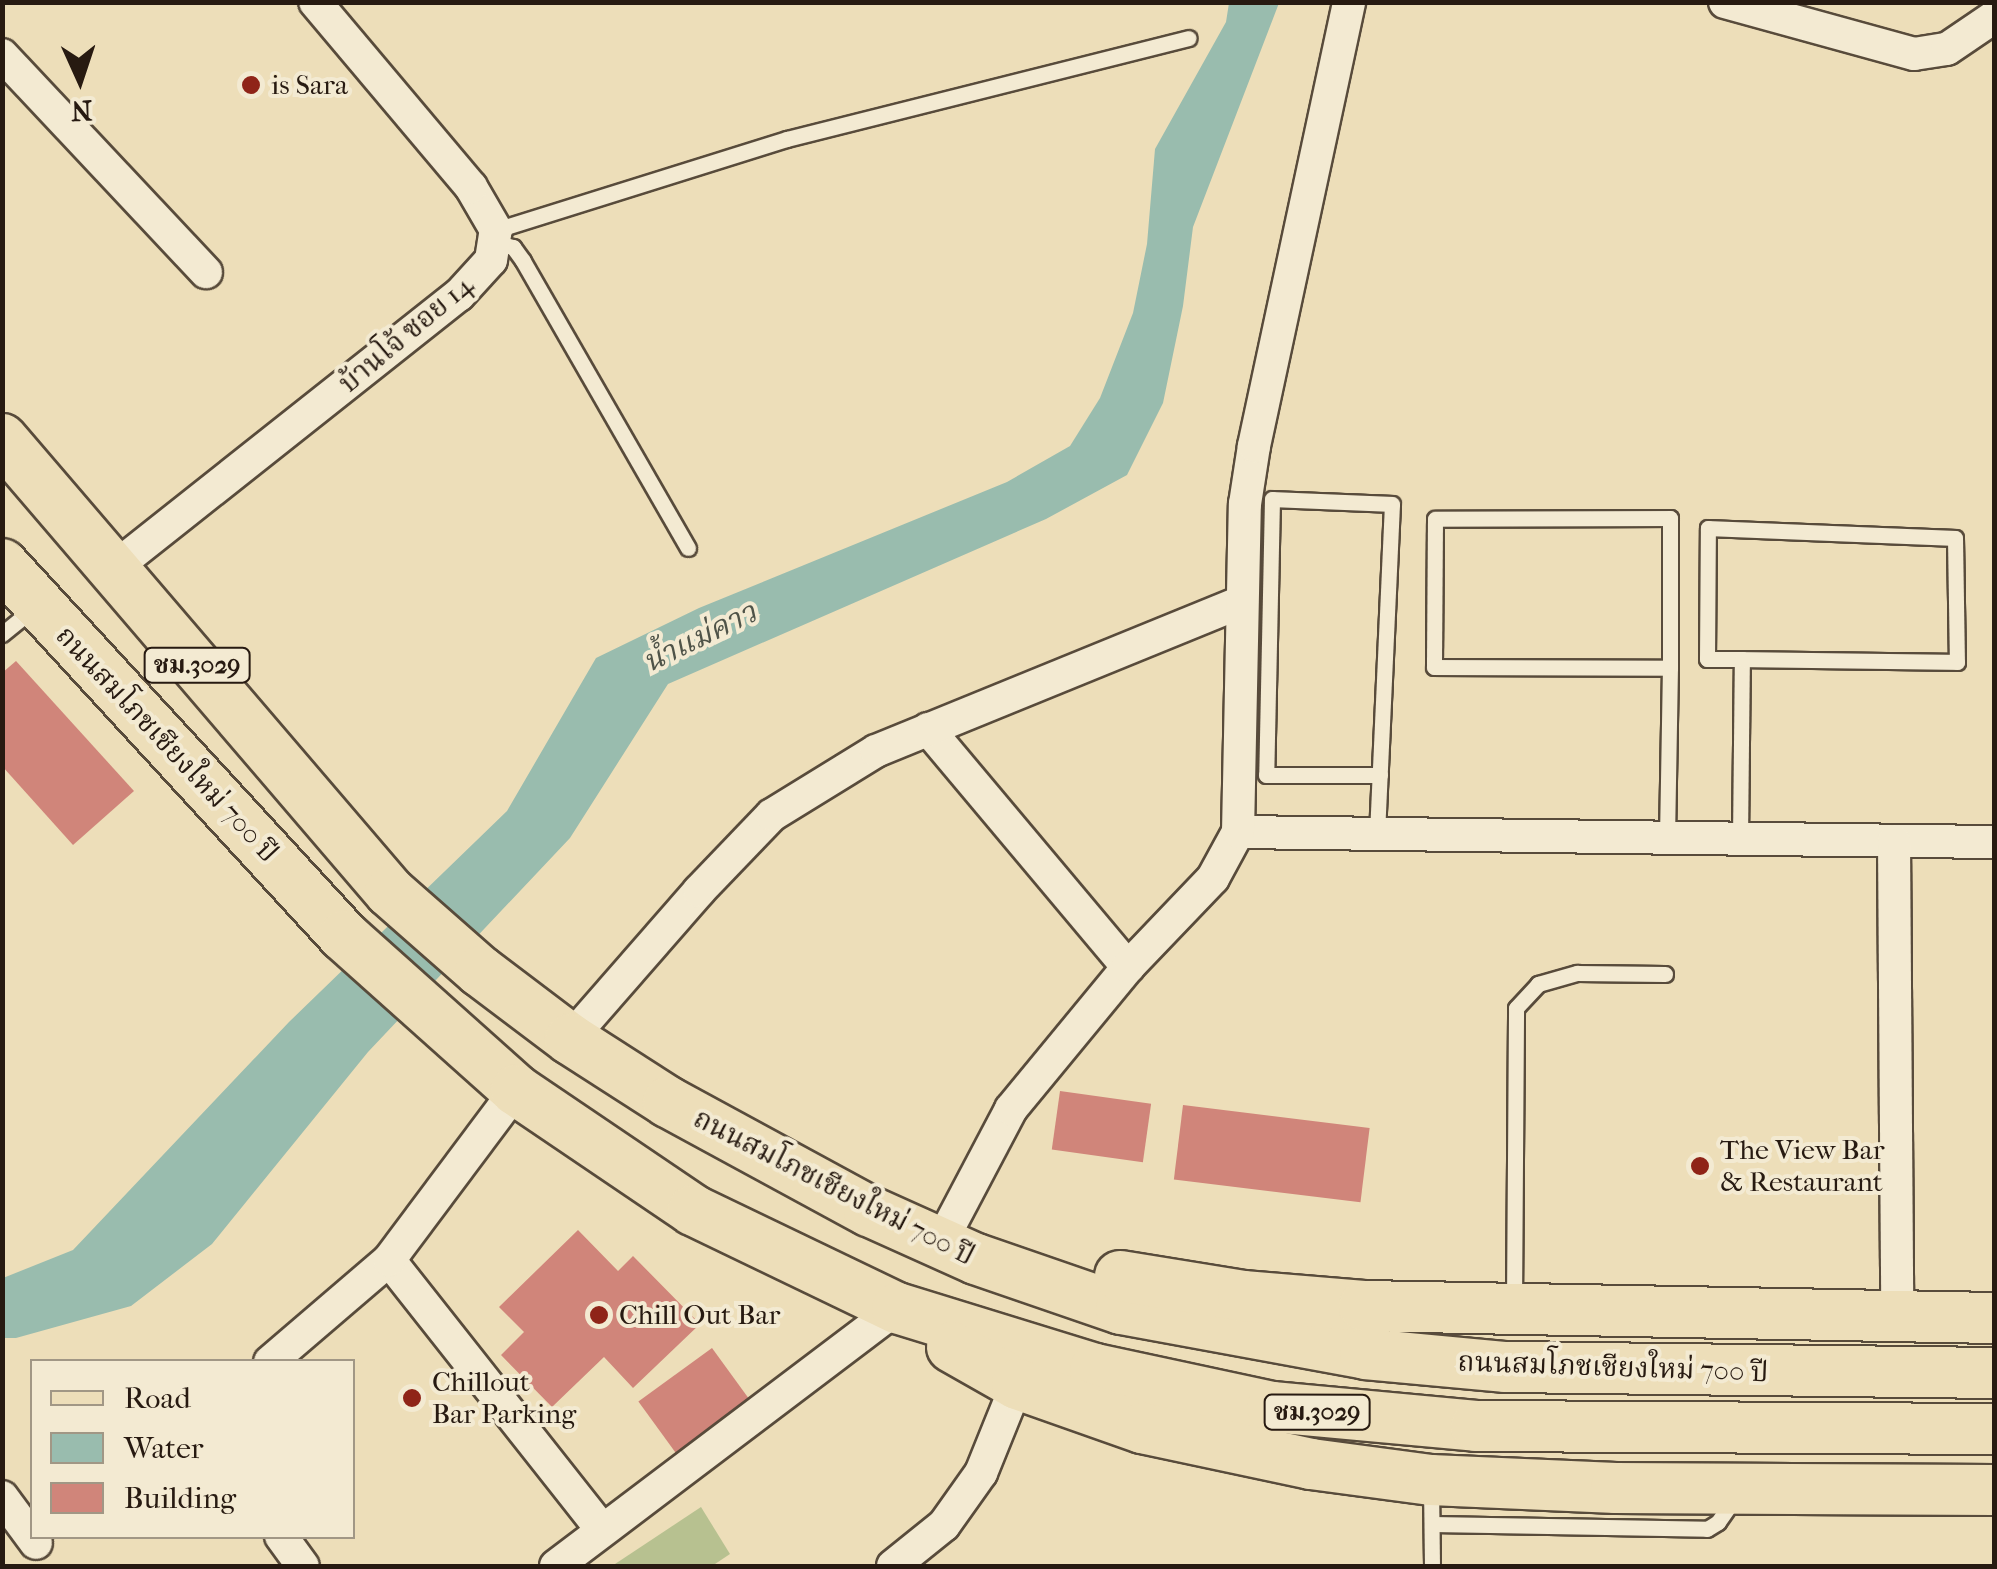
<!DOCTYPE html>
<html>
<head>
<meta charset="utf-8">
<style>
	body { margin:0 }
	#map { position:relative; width:1997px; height:1569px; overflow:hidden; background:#eddeb9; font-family:"IM FELL French Canon","Noto Serif Thai",serif }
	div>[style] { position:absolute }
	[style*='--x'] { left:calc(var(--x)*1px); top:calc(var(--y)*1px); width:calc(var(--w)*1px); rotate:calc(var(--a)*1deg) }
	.green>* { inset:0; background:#b7c190 }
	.water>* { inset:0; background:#99bcae }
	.building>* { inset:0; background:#d0857a; transform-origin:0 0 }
	.roads { filter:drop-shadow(2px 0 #584b3b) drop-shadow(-2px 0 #584b3b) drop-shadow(0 2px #584b3b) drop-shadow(0 -2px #584b3b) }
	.service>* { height:15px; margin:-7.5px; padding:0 7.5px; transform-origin:7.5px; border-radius:7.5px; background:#f3ead2 }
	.minor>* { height:32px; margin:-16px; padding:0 16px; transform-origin:16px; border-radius:16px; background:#f3ead2 }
	.primary>* { height:50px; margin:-25px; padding:0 25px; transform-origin:25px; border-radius:25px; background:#eddeb9 }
	.dots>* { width:28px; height:28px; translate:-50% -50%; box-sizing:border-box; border:5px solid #f3ead2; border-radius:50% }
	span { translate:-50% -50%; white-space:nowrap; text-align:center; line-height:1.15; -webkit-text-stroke:8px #f3ead2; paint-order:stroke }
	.shield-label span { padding:2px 8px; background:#f3ead2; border:2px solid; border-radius:8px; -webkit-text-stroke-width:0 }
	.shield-label { font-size:25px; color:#271a11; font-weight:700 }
	.poi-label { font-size:28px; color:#271a11 }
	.left { translate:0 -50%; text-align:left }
	.street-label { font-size:28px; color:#271a11 }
	.water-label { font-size:30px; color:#4f5348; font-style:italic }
	.frame { position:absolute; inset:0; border:5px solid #271a11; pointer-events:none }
	.legend { position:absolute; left:30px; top:1359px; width:325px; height:180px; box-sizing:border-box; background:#f3ead2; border:2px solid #a19785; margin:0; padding:12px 18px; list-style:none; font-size:30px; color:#271a11 }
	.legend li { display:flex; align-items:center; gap:20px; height:50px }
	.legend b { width:50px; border:2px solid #a19785 }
	.north { position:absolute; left:30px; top:30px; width:100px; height:100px; -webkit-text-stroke:8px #f3ead2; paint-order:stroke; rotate:177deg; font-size:28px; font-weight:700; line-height:40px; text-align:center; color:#271a11 }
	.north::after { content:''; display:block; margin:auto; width:35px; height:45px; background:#271a11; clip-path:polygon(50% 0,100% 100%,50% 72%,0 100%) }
</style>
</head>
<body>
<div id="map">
	<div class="green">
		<i style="clip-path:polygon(701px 1507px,730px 1554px,712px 1566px,612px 1566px)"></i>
	</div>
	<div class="water">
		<i style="clip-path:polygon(1229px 3px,1279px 3px,1193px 227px,1183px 306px,1163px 403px,1127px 475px,1046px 519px,668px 684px,570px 838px,368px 1052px,212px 1244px,131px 1306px,16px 1338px,3px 1338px,3px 1278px,73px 1250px,289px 1022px,507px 811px,596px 658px,699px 608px,1007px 482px,1070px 446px,1100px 398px,1133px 313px,1147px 244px,1155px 149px,1226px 22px)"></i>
	</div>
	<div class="building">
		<i style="clip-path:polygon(16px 661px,134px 791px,73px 845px,2px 766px,2px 673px)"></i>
		<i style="left:1060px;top:1091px;width:92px;height:59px;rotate:8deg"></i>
		<i style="left:1183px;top:1105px;width:188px;height:75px;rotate:7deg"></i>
		<i style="clip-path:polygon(578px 1230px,618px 1271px,633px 1256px,700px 1324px,633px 1388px,604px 1357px,552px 1407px,501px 1355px,524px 1332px,499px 1307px)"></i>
		<i style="left:712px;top:1348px;width:69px;height:91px;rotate:54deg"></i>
	</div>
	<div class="roads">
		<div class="service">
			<i style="--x:496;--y:230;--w:305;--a:-17.4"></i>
			<i style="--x:787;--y:139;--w:414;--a:-14.1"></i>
			<i style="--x:494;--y:242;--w:20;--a:15"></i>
			<i style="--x:513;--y:247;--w:17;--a:54"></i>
			<i style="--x:523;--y:261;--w:331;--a:60.1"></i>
			<i style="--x:2;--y:634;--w:41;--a:-39.1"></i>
			<i style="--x:1377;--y:834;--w:330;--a:-87.4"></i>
			<i style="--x:1392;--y:504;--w:120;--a:-177.6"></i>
			<i style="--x:1272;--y:499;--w:276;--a:91.2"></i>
			<i style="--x:1266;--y:775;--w:114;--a:0"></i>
			<i style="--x:1667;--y:838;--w:170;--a:-89"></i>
			<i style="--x:1670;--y:668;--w:150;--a:-90"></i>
			<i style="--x:1670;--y:518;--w:235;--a:179.8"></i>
			<i style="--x:1435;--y:519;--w:148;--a:90.4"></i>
			<i style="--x:1434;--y:667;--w:236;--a:0.2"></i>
			<i style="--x:1740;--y:839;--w:180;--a:-89.4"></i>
			<i style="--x:1742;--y:659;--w:35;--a:180"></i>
			<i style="--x:1707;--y:659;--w:131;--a:-89.6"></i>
			<i style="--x:1708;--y:528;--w:247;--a:2.3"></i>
			<i style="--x:1955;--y:538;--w:124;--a:89.1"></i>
			<i style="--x:1957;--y:662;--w:215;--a:-179.2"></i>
			<i style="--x:1514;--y:1303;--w:295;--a:-89.6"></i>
			<i style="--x:1516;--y:1008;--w:33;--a:-47"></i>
			<i style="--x:1538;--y:984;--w:41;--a:-15.8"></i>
			<i style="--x:1577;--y:973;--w:88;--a:0.7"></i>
			<i style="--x:1431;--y:1484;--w:82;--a:89.3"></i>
			<i style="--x:1432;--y:1524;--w:275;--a:1"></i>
			<i style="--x:1707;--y:1529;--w:13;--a:-32"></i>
			<i style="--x:1718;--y:1522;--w:28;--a:-55"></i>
		</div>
		<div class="minor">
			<i style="--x:1725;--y:2;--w:196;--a:15.4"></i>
			<i style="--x:1914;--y:54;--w:33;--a:-9"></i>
			<i style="--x:1947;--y:49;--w:57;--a:-34.2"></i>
			<i style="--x:2;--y:55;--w:298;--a:46.8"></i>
			<i style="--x:114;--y:568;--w:440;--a:-38.4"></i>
			<i style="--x:459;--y:295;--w:47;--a:-47.6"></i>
			<i style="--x:491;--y:260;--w:30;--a:-81"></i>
			<i style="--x:496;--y:230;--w:50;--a:-120.2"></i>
			<i style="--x:471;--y:187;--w:242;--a:-130.1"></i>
			<i style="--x:928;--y:729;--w:311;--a:50"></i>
			<i style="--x:1238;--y:832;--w:756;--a:0.76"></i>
			<i style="--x:1894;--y:841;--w:476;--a:89.6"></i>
			<i style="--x:570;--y:1039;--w:196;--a:-48.9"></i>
			<i style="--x:699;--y:891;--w:105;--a:-46.2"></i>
			<i style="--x:772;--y:815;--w:122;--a:-31.6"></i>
			<i style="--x:876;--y:751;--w:395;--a:-22.2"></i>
			<i style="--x:941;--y:1242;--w:150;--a:-62.2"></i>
			<i style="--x:1011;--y:1109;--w:184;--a:-50.5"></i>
			<i style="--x:1128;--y:967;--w:123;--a:-46.3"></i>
			<i style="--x:1213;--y:878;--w:52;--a:-61.5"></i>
			<i style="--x:1238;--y:832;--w:328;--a:-88.8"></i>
			<i style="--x:1245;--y:504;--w:59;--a:-81.2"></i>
			<i style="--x:1254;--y:446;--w:454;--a:-77.9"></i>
			<i style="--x:389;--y:1260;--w:344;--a:51.7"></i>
			<i style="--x:270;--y:1362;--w:157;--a:-40.6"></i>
			<i style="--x:389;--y:1260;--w:212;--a:-53.2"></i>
			<i style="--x:2;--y:1497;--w:57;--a:53.5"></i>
			<i style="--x:281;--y:1536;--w:37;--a:54"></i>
			<i style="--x:556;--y:1566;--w:428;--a:-37.1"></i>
			<i style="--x:893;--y:1566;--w:65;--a:-38.8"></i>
			<i style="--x:944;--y:1525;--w:64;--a:-54.6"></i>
			<i style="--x:981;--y:1473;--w:96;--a:-68"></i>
		</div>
		<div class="primary">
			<i style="--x:2;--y:439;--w:596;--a:49.42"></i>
			<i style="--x:390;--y:892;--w:120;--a:41.3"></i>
			<i style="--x:480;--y:971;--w:113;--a:37.1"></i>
			<i style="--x:570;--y:1039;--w:117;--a:32.7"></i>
			<i style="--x:668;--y:1102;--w:229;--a:28.5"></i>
			<i style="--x:869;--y:1211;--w:117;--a:24.2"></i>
			<i style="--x:976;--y:1259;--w:153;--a:19"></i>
			<i style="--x:1121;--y:1309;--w:248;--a:10.4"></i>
			<i style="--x:1365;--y:1354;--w:142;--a:5.3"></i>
			<i style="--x:1506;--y:1367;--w:488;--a:0.7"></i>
			<i style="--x:2;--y:564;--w:505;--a:47.41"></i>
			<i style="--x:344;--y:936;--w:231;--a:41.8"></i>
			<i style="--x:516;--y:1090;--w:214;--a:34.1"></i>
			<i style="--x:693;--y:1210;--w:226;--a:25.7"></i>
			<i style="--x:897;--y:1308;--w:207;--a:17.1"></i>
			<i style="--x:1095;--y:1369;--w:181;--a:12.1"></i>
			<i style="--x:1272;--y:1407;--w:205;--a:5.3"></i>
			<i style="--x:1476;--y:1426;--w:518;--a:0.33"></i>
			<i style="--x:1120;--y:1276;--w:125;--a:9.2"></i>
			<i style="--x:1243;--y:1296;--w:121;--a:4.7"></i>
			<i style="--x:1364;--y:1306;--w:630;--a:1.09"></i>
			<i style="--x:952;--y:1347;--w:75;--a:29.6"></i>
			<i style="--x:1017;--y:1384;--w:133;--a:19.4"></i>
			<i style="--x:1142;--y:1428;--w:173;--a:12"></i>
			<i style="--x:1311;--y:1464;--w:121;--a:7.6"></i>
			<i style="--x:1431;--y:1480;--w:185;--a:2.5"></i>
			<i style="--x:1616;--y:1488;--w:378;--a:0.3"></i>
		</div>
	</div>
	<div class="dots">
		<i style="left:251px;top:85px;background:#8f2418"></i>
		<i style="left:1700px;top:1166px;background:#8f2418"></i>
		<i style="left:599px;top:1315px;background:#8f2418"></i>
		<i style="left:412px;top:1398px;background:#8f2418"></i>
	</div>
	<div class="shield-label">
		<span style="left:197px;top:665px">ชม.3029</span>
		<span style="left:1317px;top:1412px">ชม.3029</span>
	</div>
	<div class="poi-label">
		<span class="left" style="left:271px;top:85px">is Sara</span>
		<span class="left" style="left:1720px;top:1166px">The View Bar<br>&amp; Restaurant</span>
		<span class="left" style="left:619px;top:1315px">Chill Out Bar</span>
		<span class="left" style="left:432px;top:1398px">Chillout<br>Bar Parking</span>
	</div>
	<div class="street-label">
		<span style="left:406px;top:334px;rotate:-40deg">บ้านโจ้ ซอย 14</span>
		<span style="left:167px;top:744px;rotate:47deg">ถนนสมโภชเชียงใหม่ 700 ปี</span>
		<span style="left:834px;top:1187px;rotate:27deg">ถนนสมโภชเชียงใหม่ 700 ปี</span>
		<span style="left:1613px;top:1367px;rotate:2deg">ถนนสมโภชเชียงใหม่ 700 ปี</span>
	</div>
	<div class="water-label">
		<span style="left:700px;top:638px;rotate:-26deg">น้ำแม่คาว</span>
	</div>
	<div class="frame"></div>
	<ul class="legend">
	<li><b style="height:12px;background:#eddeb9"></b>Road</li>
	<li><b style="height:28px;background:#99bcae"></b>Water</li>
	<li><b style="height:28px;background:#d0857a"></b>Building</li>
	</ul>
	<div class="north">N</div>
</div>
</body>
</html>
